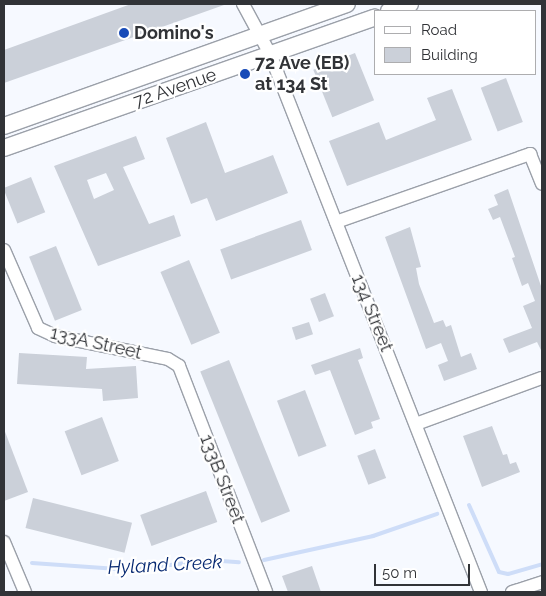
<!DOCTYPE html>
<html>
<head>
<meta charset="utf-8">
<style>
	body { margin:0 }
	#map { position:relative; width:546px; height:596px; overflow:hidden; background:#f6f9ff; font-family:Raleway,sans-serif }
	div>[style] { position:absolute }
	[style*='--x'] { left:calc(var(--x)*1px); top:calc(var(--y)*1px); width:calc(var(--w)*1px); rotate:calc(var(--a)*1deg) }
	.stream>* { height:4px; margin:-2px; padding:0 2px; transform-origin:2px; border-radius:2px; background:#ceddf8 }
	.building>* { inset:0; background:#cbd0d9; transform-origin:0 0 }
	.roads { filter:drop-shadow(1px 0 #9ba0a9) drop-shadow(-1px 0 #9ba0a9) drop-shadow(0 1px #9ba0a9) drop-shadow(0 -1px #9ba0a9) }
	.minor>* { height:12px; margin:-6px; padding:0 6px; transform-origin:6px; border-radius:6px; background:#fff }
	.major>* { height:16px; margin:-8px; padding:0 8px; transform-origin:8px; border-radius:8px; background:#fff }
	.dots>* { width:14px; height:14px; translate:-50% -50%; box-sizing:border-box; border:2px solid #fff; border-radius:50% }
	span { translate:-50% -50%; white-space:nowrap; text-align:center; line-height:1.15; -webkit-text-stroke:4.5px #fff; paint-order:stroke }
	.poi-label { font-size:18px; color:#313337; font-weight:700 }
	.left { translate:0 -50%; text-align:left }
	.street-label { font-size:18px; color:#313337 }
	.water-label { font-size:19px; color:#062871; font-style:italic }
	.frame { position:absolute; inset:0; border:5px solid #313337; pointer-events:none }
	.legend { position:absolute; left:374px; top:10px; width:162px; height:65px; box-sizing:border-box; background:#fff; border:1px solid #adadaf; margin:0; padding:6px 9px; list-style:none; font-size:15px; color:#313337 }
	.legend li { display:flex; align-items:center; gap:10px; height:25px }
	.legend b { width:25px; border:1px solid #adadaf }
	.scale { position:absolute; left:374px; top:564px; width:96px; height:22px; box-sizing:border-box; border:2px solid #313337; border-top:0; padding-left:6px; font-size:15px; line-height:18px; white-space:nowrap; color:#313337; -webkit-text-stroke:4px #fff; paint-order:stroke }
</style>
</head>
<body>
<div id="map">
	<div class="stream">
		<i style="--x:469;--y:505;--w:73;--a:65.9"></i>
		<i style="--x:499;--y:572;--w:9;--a:13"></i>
		<i style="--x:508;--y:574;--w:35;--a:-16"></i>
		<i style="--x:264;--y:560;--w:112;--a:-12.4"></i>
		<i style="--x:373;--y:536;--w:68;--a:-19"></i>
		<i style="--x:32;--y:563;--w:100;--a:4"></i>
		<i style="--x:132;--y:570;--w:77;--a:-7.5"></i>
		<i style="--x:208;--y:560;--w:31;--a:4"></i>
	</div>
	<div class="building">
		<i style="clip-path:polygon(131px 4px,224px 5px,4px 83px,4px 50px)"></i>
		<i style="left:355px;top:53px;width:51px;height:45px;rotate:68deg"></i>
		<i style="left:506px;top:78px;width:47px;height:27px;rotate:69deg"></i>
		<i style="clip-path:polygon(452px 89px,472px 140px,347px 186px,329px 141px,379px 122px,386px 140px,436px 120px,427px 98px)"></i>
		<i style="clip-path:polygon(206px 122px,225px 173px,273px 155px,288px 193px,216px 221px,207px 198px,191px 204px,166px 138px)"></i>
		<i style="clip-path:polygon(evenodd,136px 136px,145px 159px,123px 167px,149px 224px,174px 215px,181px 236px,98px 266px,54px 166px,136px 136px,106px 173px,114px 190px,94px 199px,87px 180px,106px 173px)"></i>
		<i style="left:31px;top:177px;width:38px;height:30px;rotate:68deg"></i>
		<i style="clip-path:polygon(508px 189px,542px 289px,542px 352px,537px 342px,509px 353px,503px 339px,532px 328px,523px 306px,535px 301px,528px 283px,522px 286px,512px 258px,515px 257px,500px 217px,493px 220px,488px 209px,498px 205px,494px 195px)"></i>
		<i style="left:301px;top:220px;width:32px;height:86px;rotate:70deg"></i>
		<i style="clip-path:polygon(410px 227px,421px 267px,416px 268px,419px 284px,434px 323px,443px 320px,446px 327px,451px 325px,461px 357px,471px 353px,477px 369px,444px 381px,438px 365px,448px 361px,441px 343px,426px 349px,385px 237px)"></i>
		<i style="left:56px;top:246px;width:69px;height:29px;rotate:68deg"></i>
		<i style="left:189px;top:260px;width:79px;height:31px;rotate:67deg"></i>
		<i style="left:325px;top:293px;width:25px;height:16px;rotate:69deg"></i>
		<i style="left:309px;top:322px;width:13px;height:18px;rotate:72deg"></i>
		<i style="clip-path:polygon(360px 348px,363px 358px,358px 360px,380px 419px,371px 422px,373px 428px,355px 435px,330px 370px,315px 375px,311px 365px)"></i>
		<i style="clip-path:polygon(19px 353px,87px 357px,86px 369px,136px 366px,138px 398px,103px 401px,102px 389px,17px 384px)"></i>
		<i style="left:229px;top:360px;width:163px;height:31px;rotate:68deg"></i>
		<i style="left:305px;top:390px;width:60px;height:30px;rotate:69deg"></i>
		<i style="left:102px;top:417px;width:47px;height:40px;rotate:69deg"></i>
		<i style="clip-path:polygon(492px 426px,503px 455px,507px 454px,510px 464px,516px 462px,520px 472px,482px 487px,463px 436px)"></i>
		<i style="clip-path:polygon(4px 429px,28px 492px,4px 501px)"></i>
		<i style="left:375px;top:449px;width:31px;height:19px;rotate:69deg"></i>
		<i style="left:206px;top:491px;width:33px;height:70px;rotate:70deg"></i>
		<i style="left:33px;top:498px;width:102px;height:31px;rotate:14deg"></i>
		<i style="clip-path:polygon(312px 566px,321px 592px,288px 592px,282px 576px)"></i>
	</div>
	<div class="roads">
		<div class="minor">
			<i style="--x:243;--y:4;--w:57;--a:61.6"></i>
			<i style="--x:270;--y:54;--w:578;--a:68.59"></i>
			<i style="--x:336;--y:222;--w:206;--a:-19.3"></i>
			<i style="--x:530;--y:154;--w:32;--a:68"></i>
			<i style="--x:4;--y:250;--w:85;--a:66.4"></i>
			<i style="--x:38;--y:328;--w:19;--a:25"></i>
			<i style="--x:55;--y:336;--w:115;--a:11.5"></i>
			<i style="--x:168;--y:359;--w:13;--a:32"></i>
			<i style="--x:179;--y:366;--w:242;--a:68.9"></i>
			<i style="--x:416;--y:424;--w:134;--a:-20.1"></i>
			<i style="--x:4;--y:542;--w:54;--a:67.2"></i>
			<i style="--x:512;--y:592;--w:32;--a:-18"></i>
		</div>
		<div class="major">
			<i style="--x:389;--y:11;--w:22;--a:-18"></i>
			<i style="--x:4;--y:126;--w:364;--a:-19.6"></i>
			<i style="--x:4;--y:148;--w:393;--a:-19.4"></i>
		</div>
	</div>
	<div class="dots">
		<i style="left:124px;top:33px;background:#184bb8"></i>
		<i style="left:245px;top:74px;background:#184bb8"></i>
	</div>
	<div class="poi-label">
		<span class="left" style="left:134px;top:33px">Domino's</span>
		<span class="left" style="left:255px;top:74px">72 Ave (EB)<br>at 134 St</span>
	</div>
	<div class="street-label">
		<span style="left:175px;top:88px;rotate:-19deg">72 Avenue</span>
		<span style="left:372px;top:313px;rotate:68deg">134 Street</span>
		<span style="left:96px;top:343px;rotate:13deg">133A Street</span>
		<span style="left:222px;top:479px;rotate:69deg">133B Street</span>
	</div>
	<div class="water-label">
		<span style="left:165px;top:565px;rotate:-3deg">Hyland Creek</span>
	</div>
	<div class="frame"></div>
	<ul class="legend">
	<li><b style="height:6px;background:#fff"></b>Road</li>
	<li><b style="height:14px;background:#cbd0d9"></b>Building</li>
	</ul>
	<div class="scale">50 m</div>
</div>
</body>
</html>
